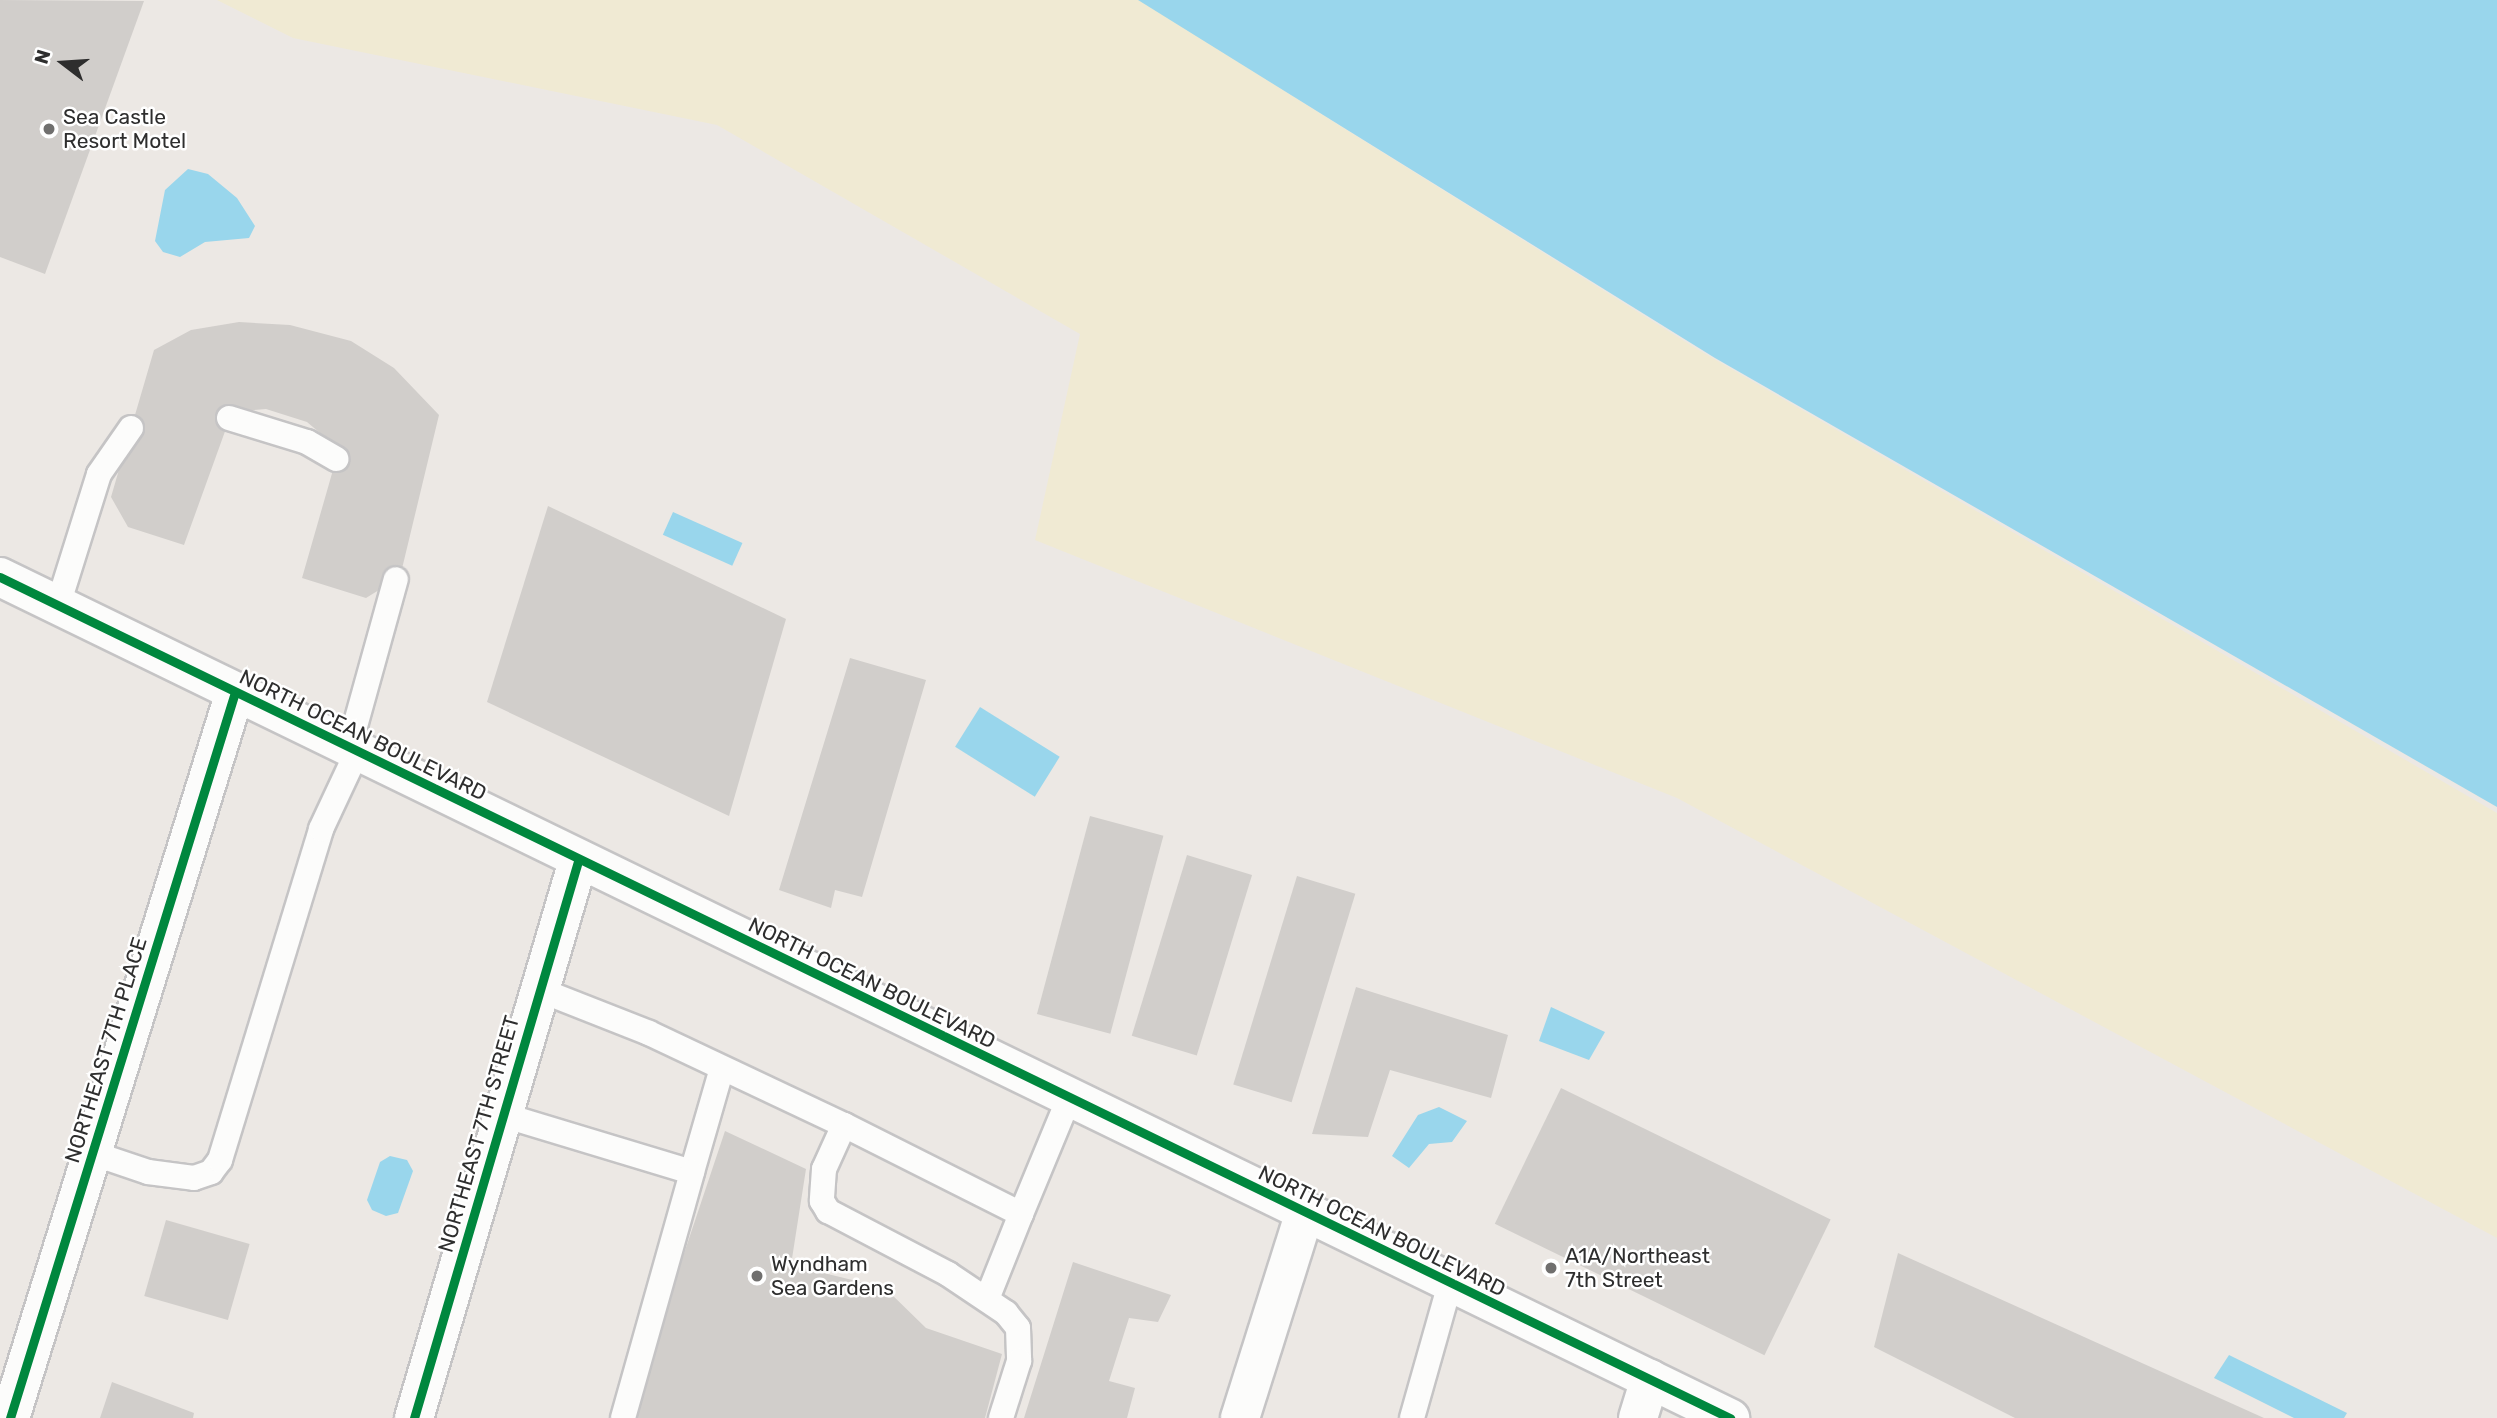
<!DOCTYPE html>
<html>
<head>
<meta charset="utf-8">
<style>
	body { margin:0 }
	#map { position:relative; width:2497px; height:1418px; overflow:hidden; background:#ece8e4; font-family:Rubik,sans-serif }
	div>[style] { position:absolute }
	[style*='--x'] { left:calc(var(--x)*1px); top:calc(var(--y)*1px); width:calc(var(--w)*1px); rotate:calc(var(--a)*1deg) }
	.sand>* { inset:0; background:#f0ead3 }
	.water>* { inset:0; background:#99d6ec; transform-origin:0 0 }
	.building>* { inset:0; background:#d1cecb; transform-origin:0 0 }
	.roads { filter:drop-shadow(2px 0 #c5c4c5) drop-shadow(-2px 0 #c5c4c5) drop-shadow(0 2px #c5c4c5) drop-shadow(0 -2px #c5c4c5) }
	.service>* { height:24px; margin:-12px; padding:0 12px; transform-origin:12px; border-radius:12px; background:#fcfcfb }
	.minor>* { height:38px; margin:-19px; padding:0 19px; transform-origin:19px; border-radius:19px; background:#fcfcfb }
	.secondary>* { height:38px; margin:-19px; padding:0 19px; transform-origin:19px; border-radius:19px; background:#fcfcfb }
	.cycleway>* { height:9px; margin:-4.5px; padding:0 4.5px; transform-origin:4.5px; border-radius:4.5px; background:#00873e }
	.dots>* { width:19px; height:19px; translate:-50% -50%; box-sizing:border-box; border:4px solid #fff; border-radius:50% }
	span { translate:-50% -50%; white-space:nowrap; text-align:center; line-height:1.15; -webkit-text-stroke:5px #fff; paint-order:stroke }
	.poi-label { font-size:21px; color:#2e2e2e }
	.left { translate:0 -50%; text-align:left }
	.street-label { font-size:21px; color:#2e2e2e }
	.north { position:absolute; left:28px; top:28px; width:70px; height:70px; -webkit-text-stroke:5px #fff; paint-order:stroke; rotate:287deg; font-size:19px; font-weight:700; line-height:28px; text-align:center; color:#2e2e2e }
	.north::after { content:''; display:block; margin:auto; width:24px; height:32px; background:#2e2e2e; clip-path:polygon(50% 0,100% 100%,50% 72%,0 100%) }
</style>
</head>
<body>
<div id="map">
	<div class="sand">
		<i style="clip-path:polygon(217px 0,1139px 0,1697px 349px,2497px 813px,2497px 1238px,1677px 798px,1035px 540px,1080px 334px,717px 125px,293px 38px)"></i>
	</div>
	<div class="water">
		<i style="clip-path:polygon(1138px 0,2497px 0,2497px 807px,1715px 358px)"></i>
		<i style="clip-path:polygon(188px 169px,208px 174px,237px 198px,255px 226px,249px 238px,205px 242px,180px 257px,163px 252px,155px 241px,165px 190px)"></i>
		<i style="left:673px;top:512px;width:76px;height:25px;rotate:24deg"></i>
		<i style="left:980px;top:707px;width:94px;height:47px;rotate:32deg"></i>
		<i style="clip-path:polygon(1551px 1007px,1605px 1032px,1589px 1060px,1539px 1041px)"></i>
		<i style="clip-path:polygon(1439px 1107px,1467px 1121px,1452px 1142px,1429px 1144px,1409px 1168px,1392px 1156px,1418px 1115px)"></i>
		<i style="clip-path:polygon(390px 1156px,407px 1160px,413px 1171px,398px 1213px,386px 1216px,372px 1210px,367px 1200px,380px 1162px)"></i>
		<i style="clip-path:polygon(2229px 1355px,2347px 1413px,2344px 1418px,2294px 1418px,2214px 1378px)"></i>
	</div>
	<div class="building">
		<i style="clip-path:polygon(0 0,144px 1px,45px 274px,0 257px)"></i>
		<i style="clip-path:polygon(239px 322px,290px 325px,351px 341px,394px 368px,439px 415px,400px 577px,366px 598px,302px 578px,339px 449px,307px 422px,266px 409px,232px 412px,184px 545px,128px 527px,111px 497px,154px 350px,191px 330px)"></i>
		<i style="clip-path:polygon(548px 506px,786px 619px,729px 816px,487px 702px)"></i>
		<i style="clip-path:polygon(850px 658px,926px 680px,862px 897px,835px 890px,831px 908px,779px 890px)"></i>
		<i style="left:1090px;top:816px;width:76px;height:205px;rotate:15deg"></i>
		<i style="left:1187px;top:855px;width:68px;height:189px;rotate:17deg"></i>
		<i style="left:1297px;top:876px;width:61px;height:218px;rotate:17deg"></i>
		<i style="clip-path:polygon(1356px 987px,1508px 1035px,1491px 1098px,1390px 1070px,1368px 1137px,1312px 1134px)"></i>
		<i style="left:1561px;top:1088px;width:300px;height:151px;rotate:26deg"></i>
		<i style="clip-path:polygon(725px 1131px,806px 1169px,791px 1265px,885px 1288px,926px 1328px,1002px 1354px,985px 1418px,629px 1418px)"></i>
		<i style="left:166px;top:1220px;width:87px;height:79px;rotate:16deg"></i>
		<i style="clip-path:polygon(1898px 1253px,2264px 1418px,2015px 1418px,1874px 1347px)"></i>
		<i style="clip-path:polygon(1073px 1262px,1171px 1295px,1158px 1322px,1129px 1318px,1109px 1381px,1135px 1388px,1127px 1418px,1024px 1418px)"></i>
		<i style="clip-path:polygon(112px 1382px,194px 1413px,193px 1418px,100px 1418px)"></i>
	</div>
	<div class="roads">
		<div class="service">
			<i style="--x:229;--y:418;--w:82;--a:17.1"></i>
			<i style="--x:307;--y:442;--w:34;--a:30"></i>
			<i style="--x:58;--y:605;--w:137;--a:-72.6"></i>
			<i style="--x:99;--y:474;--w:56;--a:-55.2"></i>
			<i style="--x:349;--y:748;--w:175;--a:-74.5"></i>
			<i style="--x:540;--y:990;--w:117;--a:21.5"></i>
			<i style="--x:649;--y:1033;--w:216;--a:25.3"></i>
			<i style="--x:503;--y:1115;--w:197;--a:16.8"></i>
			<i style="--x:692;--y:1172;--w:108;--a:-73.9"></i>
			<i style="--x:92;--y:1153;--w:59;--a:18.7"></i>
			<i style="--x:148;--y:1172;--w:46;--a:7.4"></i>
			<i style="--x:194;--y:1178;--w:18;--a:-19"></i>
			<i style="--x:211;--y:1172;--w:15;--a:-53"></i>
			<i style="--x:220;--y:1160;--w:346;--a:-73"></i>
			<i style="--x:321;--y:829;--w:85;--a:-64.9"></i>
			<i style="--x:1021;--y:1214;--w:126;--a:-67.5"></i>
			<i style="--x:987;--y:1299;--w:92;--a:-68.2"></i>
			<i style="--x:1021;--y:1214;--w:198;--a:-153.3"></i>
			<i style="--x:844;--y:1125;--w:48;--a:114.4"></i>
			<i style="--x:824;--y:1169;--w:32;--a:94"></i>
			<i style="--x:822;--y:1201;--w:12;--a:59"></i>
			<i style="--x:828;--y:1211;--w:136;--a:27.7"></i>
			<i style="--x:948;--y:1274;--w:70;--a:33.9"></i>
			<i style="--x:1006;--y:1313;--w:19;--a:51"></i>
			<i style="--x:1018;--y:1328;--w:33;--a:88"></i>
			<i style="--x:1019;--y:1361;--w:60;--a:107.5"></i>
			<i style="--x:623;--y:1418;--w:255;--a:-74.3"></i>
			<i style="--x:1412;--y:1418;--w:139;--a:-74.2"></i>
		</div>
		<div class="minor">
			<i style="--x:10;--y:1418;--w:760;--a:-72.78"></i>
			<i style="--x:414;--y:1418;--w:581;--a:-73.59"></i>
			<i style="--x:1240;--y:1418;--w:216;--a:-72.5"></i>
			<i style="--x:1638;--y:1418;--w:41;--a:-72.9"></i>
		</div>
		<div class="secondary">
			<i style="--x:0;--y:577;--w:1924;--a:25.93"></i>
		</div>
	</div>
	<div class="cycleway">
		<i style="--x:0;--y:577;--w:1924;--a:25.93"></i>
		<i style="--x:10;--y:1418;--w:760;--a:-72.78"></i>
		<i style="--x:414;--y:1418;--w:581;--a:-73.59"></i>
	</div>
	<div class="dots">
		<i style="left:49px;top:129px;background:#706f6e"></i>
		<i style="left:1551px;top:1268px;background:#706f6e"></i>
		<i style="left:757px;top:1276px;background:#706f6e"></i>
	</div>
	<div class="poi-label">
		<span class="left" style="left:63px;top:129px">Sea Castle<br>Resort Motel</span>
		<span class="left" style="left:1565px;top:1268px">A1A/Northeast<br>7th Street</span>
		<span class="left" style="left:771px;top:1276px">Wyndham<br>Sea Gardens</span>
	</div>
	<div class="street-label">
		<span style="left:363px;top:735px;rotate:26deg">NORTH OCEAN BOULEVARD</span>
		<span style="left:872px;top:983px;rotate:26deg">NORTH OCEAN BOULEVARD</span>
		<span style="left:106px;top:1050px;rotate:-73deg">NORTHEAST 7TH PLACE</span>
		<span style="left:479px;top:1134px;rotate:-74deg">NORTHEAST 7TH STREET</span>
		<span style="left:1382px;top:1231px;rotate:26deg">NORTH OCEAN BOULEVARD</span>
	</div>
	<div class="north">N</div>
</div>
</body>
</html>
